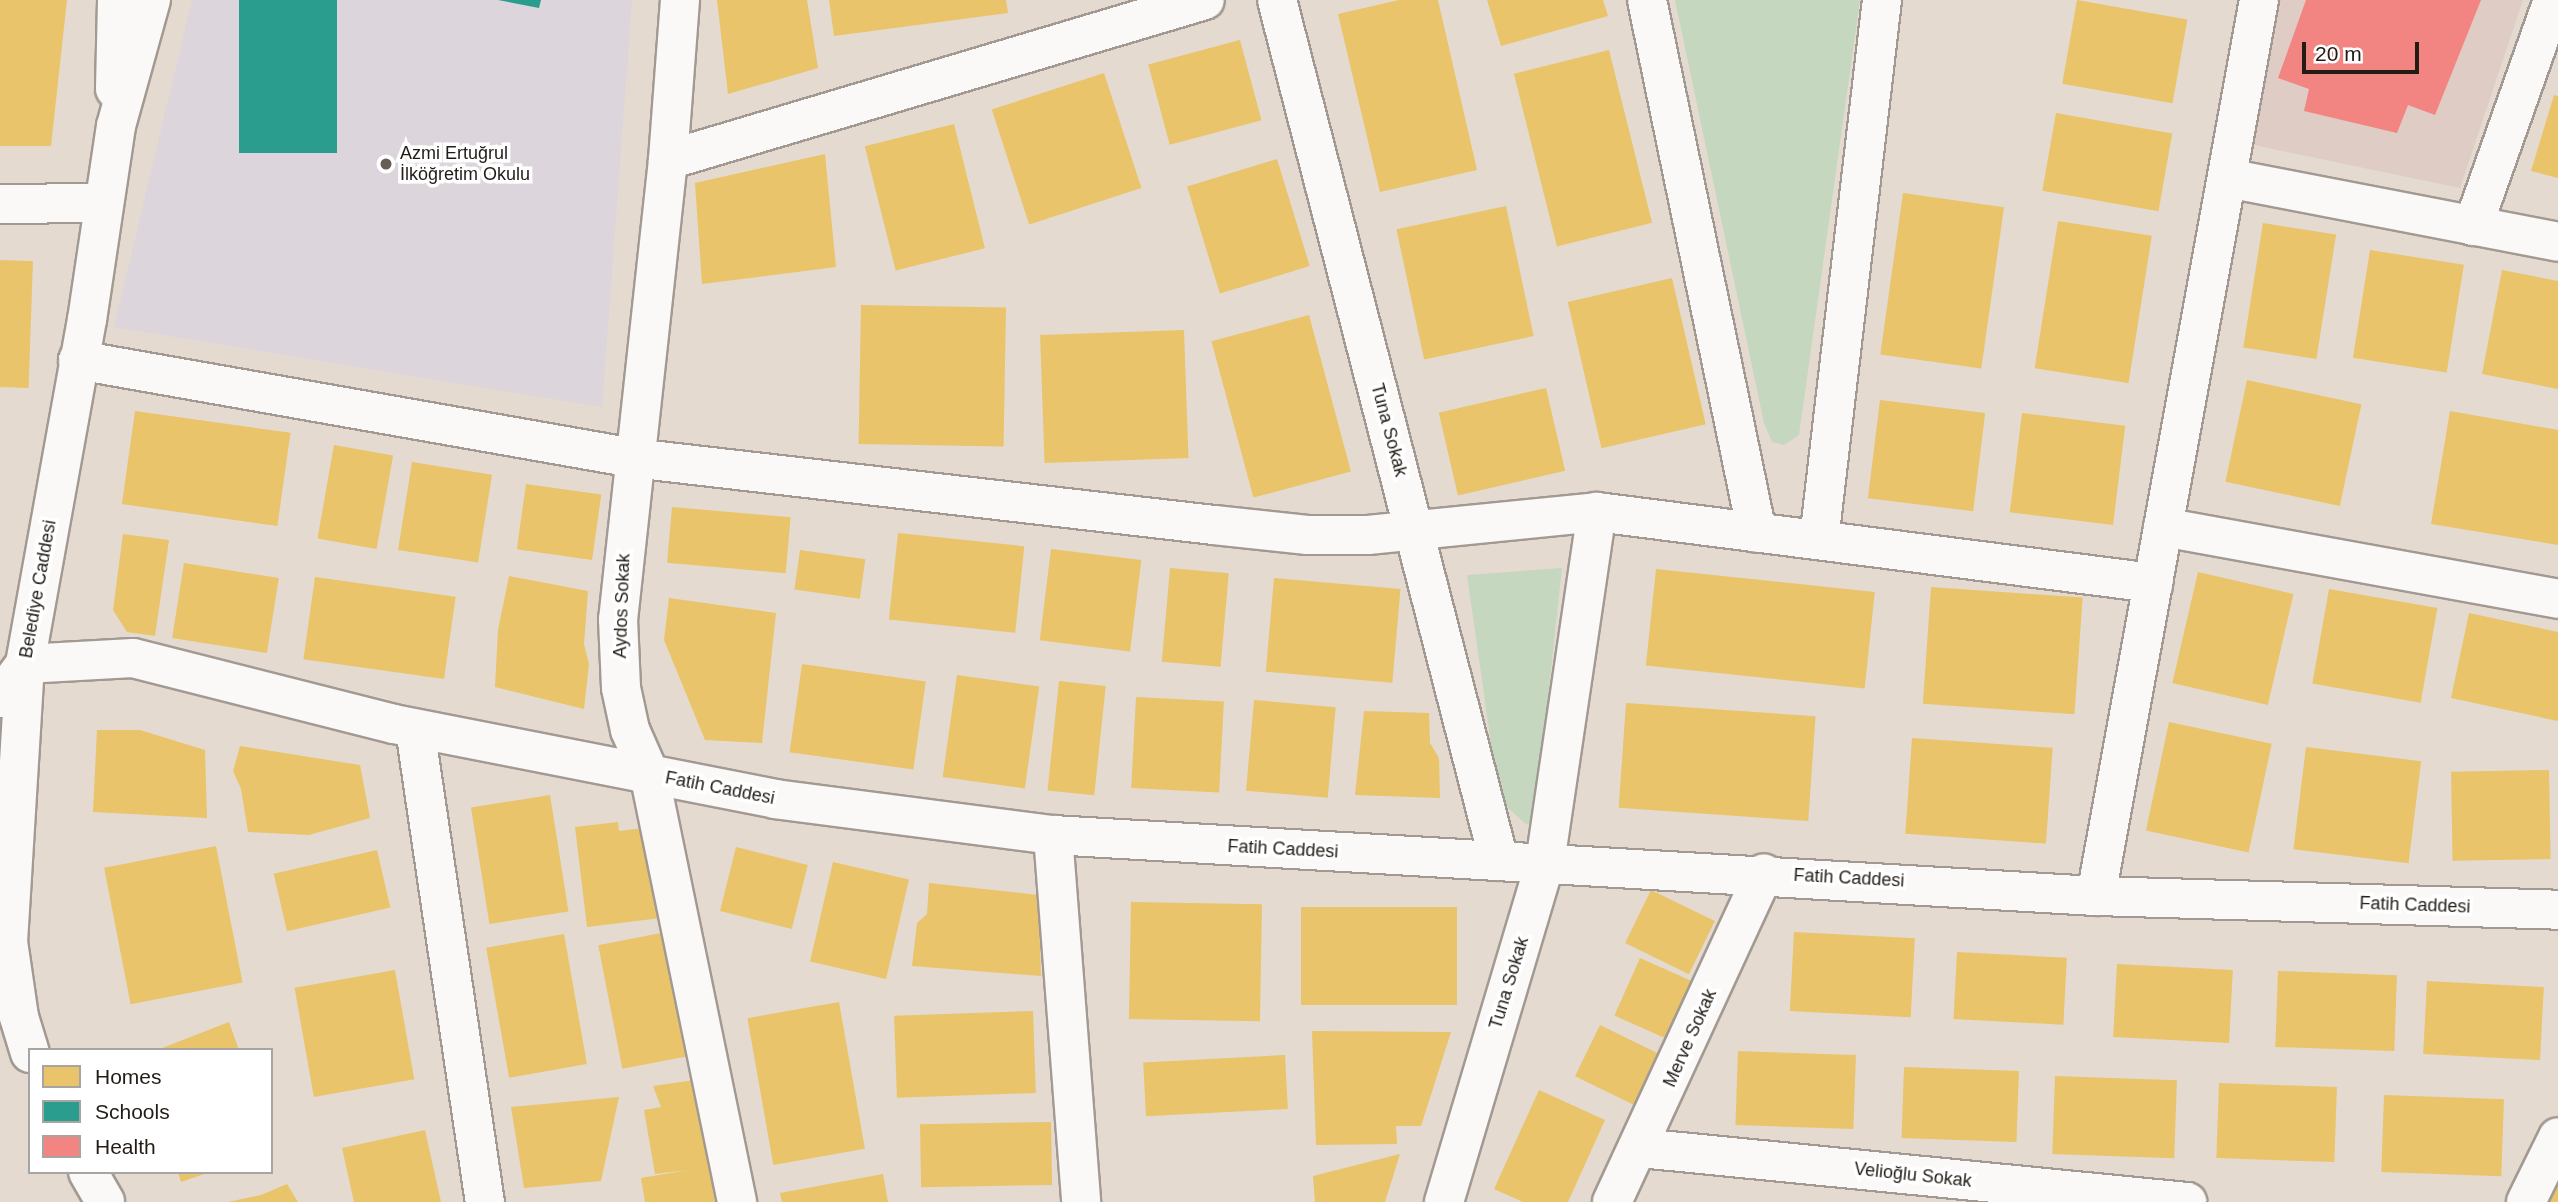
<!DOCTYPE html>
<html>
<head>
<meta charset="utf-8">
<style>
	body { margin:0 }
	#map { position:relative; width:2558px; height:1202px; overflow:hidden; background:#e4dad0; font-family:Arial,sans-serif }
	div>[style] { position:absolute }
	[style*='--x'] { left:calc(var(--x)*1px); top:calc(var(--y)*1px); width:calc(var(--w)*1px); rotate:calc(var(--a)*1deg) }
	.education>* { inset:0; background:#ddd5dc }
	.medical>* { inset:0; background:#deccc5 }
	.green>* { inset:0; background:#c5d7be }
	.homes>* { inset:0; background:#e9c46a; transform-origin:0 0 }
	.schools>* { inset:0; background:#2a9d8f; transform-origin:0 0 }
	.health>* { inset:0; background:#f28482 }
	.roads { filter:drop-shadow(2px 0 #a29a92) drop-shadow(-2px 0 #a29a92) drop-shadow(0 2px #a29a92) drop-shadow(0 -2px #a29a92) }
	.minor>* { height:38px; margin:-19px; padding:0 19px; transform-origin:19px; border-radius:19px; background:#fbf9f8 }
	.dots>* { width:19px; height:19px; translate:-50% -50%; box-sizing:border-box; border:4px solid #fff; border-radius:50% }
	span { translate:-50% -50%; white-space:nowrap; text-align:center; line-height:1.15; -webkit-text-stroke:7px #fff; paint-order:stroke }
	.poi-label { font-size:18px; color:#221c15 }
	.left { translate:0 -50%; text-align:left }
	.street-label { font-size:18px; color:#221c15 }
	.legend { position:absolute; left:28px; top:1048px; width:245px; height:126px; box-sizing:border-box; background:#fff; border:2px solid #a7a4a1; margin:0; padding:9px 12px; list-style:none; font-size:21px; color:#221c15 }
	.legend li { display:flex; align-items:center; gap:14px; height:35px }
	.legend b { width:35px; border:2px solid #a7a4a1 }
	.scale { position:absolute; left:2302px; top:42px; width:117px; height:32px; box-sizing:border-box; border:4px solid #221c15; border-top:0; padding-left:9px; font-size:21px; line-height:24px; white-space:nowrap; color:#221c15; -webkit-text-stroke:5px #fff; paint-order:stroke }
</style>
</head>
<body>
<div id="map">
	<div class="education">
		<i style="clip-path:polygon(192px 0,632px 0,602px 407px,114px 327px)"></i>
	</div>
	<div class="medical">
		<i style="clip-path:polygon(2276px 0,2523px 0,2460px 188px,2249px 144px)"></i>
	</div>
	<div class="green">
		<i style="clip-path:polygon(1675px 0,1860px 0,1799px 435px,1784px 445px,1772px 442px,1764px 423px)"></i>
		<i style="clip-path:polygon(1562px 568px,1535px 816px,1527px 825px,1499px 800px,1467px 575px)"></i>
	</div>
	<div class="homes">
		<i style="clip-path:polygon(0 0,67px 0,51px 146px,0 146px)"></i>
		<i style="clip-path:polygon(717px 0,807px 0,818px 68px,728px 94px)"></i>
		<i style="clip-path:polygon(829px 0,1006px 0,1008px 13px,834px 36px)"></i>
		<i style="clip-path:polygon(1399px 0,1438px 0,1477px 170px,1380px 192px,1338px 14px)"></i>
		<i style="clip-path:polygon(1487px 0,1603px 0,1608px 16px,1501px 46px)"></i>
		<i style="left:2077px;top:0;width:112px;height:85px;rotate:10deg"></i>
		<i style="left:1240px;top:40px;width:83px;height:95px;rotate:75deg"></i>
		<i style="left:1609px;top:50px;width:178px;height:98px;rotate:76deg"></i>
		<i style="left:1104px;top:73px;width:121px;height:118px;rotate:72deg"></i>
		<i style="clip-path:polygon(2554px 95px,2558px 96px,2558px 178px,2531px 171px)"></i>
		<i style="left:2056px;top:113px;width:118px;height:79px;rotate:10deg"></i>
		<i style="left:954px;top:124px;width:128px;height:92px;rotate:76deg"></i>
		<i style="clip-path:polygon(825px 154px,836px 267px,702px 284px,695px 183px)"></i>
		<i style="left:1277px;top:159px;width:112px;height:94px;rotate:73deg"></i>
		<i style="left:1903px;top:193px;width:102px;height:163px;rotate:8deg"></i>
		<i style="left:1506px;top:206px;width:133px;height:112px;rotate:78deg"></i>
		<i style="left:2058px;top:221px;width:95px;height:149px;rotate:9deg"></i>
		<i style="left:2263px;top:223px;width:74px;height:126px;rotate:9deg"></i>
		<i style="left:2370px;top:250px;width:95px;height:109px;rotate:9deg"></i>
		<i style="left:0;top:260px;width:33px;height:127px;rotate:2deg"></i>
		<i style="clip-path:polygon(2502px 270px,2558px 281px,2558px 389px,2482px 374px)"></i>
		<i style="left:1672px;top:278px;width:150px;height:107px;rotate:77deg"></i>
		<i style="left:861px;top:305px;width:145px;height:139px;rotate:1deg"></i>
		<i style="left:1309px;top:315px;width:162px;height:101px;rotate:75deg"></i>
		<i style="left:1184px;top:330px;width:128px;height:144px;rotate:88deg"></i>
		<i style="left:2247px;top:380px;width:117px;height:104px;rotate:12deg"></i>
		<i style="left:1546px;top:388px;width:85px;height:110px;rotate:77deg"></i>
		<i style="left:1880px;top:400px;width:106px;height:99px;rotate:7deg"></i>
		<i style="left:135px;top:411px;width:157px;height:94px;rotate:8deg"></i>
		<i style="clip-path:polygon(2450px 411px,2558px 430px,2558px 545px,2431px 524px)"></i>
		<i style="left:2022px;top:413px;width:104px;height:100px;rotate:7deg"></i>
		<i style="left:334px;top:445px;width:60px;height:95px;rotate:10deg"></i>
		<i style="left:412px;top:462px;width:81px;height:89px;rotate:9deg"></i>
		<i style="left:526px;top:484px;width:76px;height:66px;rotate:8deg"></i>
		<i style="left:672px;top:507px;width:119px;height:56px;rotate:5deg"></i>
		<i style="left:898px;top:533px;width:127px;height:87px;rotate:6deg"></i>
		<i style="clip-path:polygon(123px 534px,169px 540px,155px 636px,127px 632px,113px 610px)"></i>
		<i style="left:1051px;top:549px;width:91px;height:92px;rotate:7deg"></i>
		<i style="left:800px;top:550px;width:66px;height:40px;rotate:8deg"></i>
		<i style="left:184px;top:563px;width:96px;height:76px;rotate:9deg"></i>
		<i style="left:1170px;top:568px;width:59px;height:94px;rotate:5deg"></i>
		<i style="left:1656px;top:569px;width:220px;height:97px;rotate:6deg"></i>
		<i style="left:2198px;top:572px;width:98px;height:114px;rotate:13deg"></i>
		<i style="clip-path:polygon(509px 576px,588px 591px,584px 644px,589px 664px,584px 709px,495px 687px,498px 630px)"></i>
		<i style="left:315px;top:577px;width:142px;height:83px;rotate:8deg"></i>
		<i style="left:1274px;top:578px;width:127px;height:94px;rotate:5deg"></i>
		<i style="left:1931px;top:587px;width:152px;height:117px;rotate:4deg"></i>
		<i style="left:2329px;top:589px;width:110px;height:96px;rotate:10deg"></i>
		<i style="clip-path:polygon(669px 598px,776px 613px,762px 743px,705px 740px,664px 640px)"></i>
		<i style="clip-path:polygon(2469px 613px,2558px 632px,2558px 721px,2451px 698px)"></i>
		<i style="left:802px;top:664px;width:125px;height:89px;rotate:8deg"></i>
		<i style="left:957px;top:675px;width:83px;height:103px;rotate:8deg"></i>
		<i style="left:1059px;top:681px;width:47px;height:110px;rotate:6deg"></i>
		<i style="left:1136px;top:697px;width:88px;height:91px;rotate:3deg"></i>
		<i style="left:1254px;top:700px;width:82px;height:91px;rotate:5deg"></i>
		<i style="left:1626px;top:703px;width:190px;height:105px;rotate:4deg"></i>
		<i style="clip-path:polygon(1364px 711px,1429px 713px,1430px 743px,1439px 758px,1440px 798px,1355px 795px)"></i>
		<i style="left:2169px;top:722px;width:105px;height:111px;rotate:12deg"></i>
		<i style="clip-path:polygon(97px 730px,140px 730px,205px 750px,207px 818px,93px 812px)"></i>
		<i style="left:1912px;top:738px;width:141px;height:96px;rotate:4deg"></i>
		<i style="clip-path:polygon(240px 746px,360px 765px,370px 818px,309px 835px,248px 832px,241px 789px,233px 771px)"></i>
		<i style="left:2306px;top:747px;width:116px;height:103px;rotate:7deg"></i>
		<i style="left:2549px;top:770px;width:89px;height:98px;rotate:89deg"></i>
		<i style="left:550px;top:795px;width:118px;height:80px;rotate:81deg"></i>
		<i style="clip-path:polygon(618px 822px,619px 831px,651px 827px,661px 918px,587px 927px,575px 827px)"></i>
		<i style="left:216px;top:846px;width:139px;height:114px;rotate:79deg"></i>
		<i style="left:736px;top:847px;width:74px;height:66px;rotate:14deg"></i>
		<i style="left:377px;top:850px;width:59px;height:106px;rotate:77deg"></i>
		<i style="left:833px;top:862px;width:78px;height:102px;rotate:13deg"></i>
		<i style="clip-path:polygon(929px 883px,1038px 895px,1041px 976px,912px 966px,917px 923px,927px 914px)"></i>
		<i style="left:1651px;top:890px;width:71px;height:59px;rotate:26deg"></i>
		<i style="left:1131px;top:902px;width:131px;height:117px;rotate:1deg"></i>
		<i style="left:1301px;top:907px;width:156px;height:98px"></i>
		<i style="left:666px;top:932px;width:126px;height:69px;rotate:79deg"></i>
		<i style="left:1794px;top:932px;width:121px;height:79px;rotate:3deg"></i>
		<i style="left:564px;top:934px;width:132px;height:79px;rotate:80deg"></i>
		<i style="left:1957px;top:952px;width:110px;height:67px;rotate:3deg"></i>
		<i style="left:1640px;top:958px;width:64px;height:63px;rotate:24deg"></i>
		<i style="left:2117px;top:964px;width:116px;height:73px;rotate:3deg"></i>
		<i style="left:395px;top:970px;width:111px;height:102px;rotate:80deg"></i>
		<i style="left:2278px;top:971px;width:119px;height:76px;rotate:2deg"></i>
		<i style="left:2427px;top:981px;width:117px;height:73px;rotate:3deg"></i>
		<i style="left:839px;top:1002px;width:149px;height:93px;rotate:80deg"></i>
		<i style="left:1033px;top:1011px;width:82px;height:139px;rotate:88deg"></i>
		<i style="clip-path:polygon(229px 1022px,239px 1050px,157px 1050px)"></i>
		<i style="left:1600px;top:1025px;width:75px;height:57px;rotate:26deg"></i>
		<i style="clip-path:polygon(1312px 1031px,1451px 1032px,1421px 1126px,1396px 1126px,1397px 1144px,1316px 1145px)"></i>
		<i style="left:1738px;top:1051px;width:118px;height:74px;rotate:2deg"></i>
		<i style="left:1285px;top:1055px;width:54px;height:142px;rotate:87deg"></i>
		<i style="left:1904px;top:1067px;width:115px;height:71px;rotate:2deg"></i>
		<i style="left:2055px;top:1076px;width:122px;height:78px;rotate:2deg"></i>
		<i style="clip-path:polygon(695px 1080px,715px 1202px,645px 1202px,641px 1178px,688px 1170px,655px 1174px,644px 1110px,661px 1107px,653px 1086px)"></i>
		<i style="left:2219px;top:1083px;width:118px;height:75px;rotate:2deg"></i>
		<i style="clip-path:polygon(1539px 1090px,1605px 1120px,1568px 1202px,1523px 1202px,1494px 1189px)"></i>
		<i style="left:2384px;top:1095px;width:120px;height:77px;rotate:2deg"></i>
		<i style="clip-path:polygon(619px 1097px,601px 1181px,524px 1188px,511px 1107px)"></i>
		<i style="left:1051px;top:1122px;width:63px;height:131px;rotate:89deg"></i>
		<i style="clip-path:polygon(425px 1130px,441px 1202px,354px 1202px,342px 1148px)"></i>
		<i style="clip-path:polygon(1400px 1154px,1385px 1202px,1315px 1202px,1313px 1176px)"></i>
		<i style="clip-path:polygon(178px 1172px,207px 1172px,207px 1173px,181px 1182px)"></i>
		<i style="clip-path:polygon(883px 1174px,888px 1202px,782px 1202px,780px 1193px)"></i>
		<i style="clip-path:polygon(2558px 1176px,2558px 1202px,2533px 1202px)"></i>
		<i style="clip-path:polygon(287px 1184px,298px 1202px,228px 1202px,261px 1195px)"></i>
	</div>
	<div class="schools">
		<i style="left:239px;top:0;width:98px;height:153px"></i>
		<i style="clip-path:polygon(498px 0,541px 0,539px 8px)"></i>
	</div>
	<div class="health">
		<i style="clip-path:polygon(2306px 0,2481px 0,2435px 115px,2408px 105px,2397px 133px,2304px 111px,2309px 89px,2278px 78px)"></i>
	</div>
	<div class="roads">
		<div class="minor">
			<i style="--x:680;--y:0;--w:160;--a:94.3"></i>
			<i style="--x:668;--y:160;--w:462;--a:96.2"></i>
			<i style="--x:618;--y:619;--w:69;--a:87.5"></i>
			<i style="--x:621;--y:688;--w:43;--a:77.9"></i>
			<i style="--x:630;--y:730;--w:47;--a:66.2"></i>
			<i style="--x:649;--y:773;--w:438;--a:78.4"></i>
			<i style="--x:1277;--y:0;--w:889;--a:75.54"></i>
			<i style="--x:1647;--y:0;--w:544;--a:78.34"></i>
			<i style="--x:115;--y:89;--w:89;--a:-88.7"></i>
			<i style="--x:668;--y:160;--w:560;--a:-16.59"></i>
			<i style="--x:2227;--y:178;--w:337;--a:10.9"></i>
			<i style="--x:0;--y:204;--w:103;--a:-0.6"></i>
			<i style="--x:2473;--y:226;--w:240;--a:-70.5"></i>
			<i style="--x:78;--y:360;--w:564;--a:10.01"></i>
			<i style="--x:633;--y:458;--w:585;--a:6.58"></i>
			<i style="--x:1214;--y:525;--w:94;--a:6.1"></i>
			<i style="--x:1307;--y:535;--w:61;--a:0"></i>
			<i style="--x:1368;--y:535;--w:230;--a:-5.7"></i>
			<i style="--x:1597;--y:512;--w:561;--a:7.28"></i>
			<i style="--x:2163;--y:527;--w:402;--a:10.3"></i>
			<i style="--x:1819;--y:540;--w:544;--a:-83.35"></i>
			<i style="--x:0;--y:698;--w:42;--a:-53.7"></i>
			<i style="--x:25;--y:664;--w:108;--a:-3.2"></i>
			<i style="--x:133;--y:658;--w:269;--a:14.2"></i>
			<i style="--x:394;--y:724;--w:388;--a:11.1"></i>
			<i style="--x:775;--y:799;--w:280;--a:7.4"></i>
			<i style="--x:1053;--y:835;--w:1045;--a:3.35"></i>
			<i style="--x:2096;--y:896;--w:462;--a:1.7"></i>
			<i style="--x:415;--y:729;--w:478;--a:81.6"></i>
			<i style="--x:1053;--y:835;--w:368;--a:85.6"></i>
			<i style="--x:2096;--y:896;--w:911;--a:-79.69"></i>
			<i style="--x:30;--y:1053;--w:38;--a:-107"></i>
			<i style="--x:19;--y:1017;--w:76;--a:-98.3"></i>
			<i style="--x:8;--y:942;--w:279;--a:-86.5"></i>
			<i style="--x:25;--y:664;--w:350;--a:-79.8"></i>
			<i style="--x:87;--y:320;--w:196;--a:-81.5"></i>
			<i style="--x:116;--y:126;--w:131;--a:-74.5"></i>
			<i style="--x:1640;--y:1148;--w:550;--a:5.64"></i>
			<i style="--x:88;--y:1172;--w:34;--a:60"></i>
			<i style="--x:1444;--y:1202;--w:354;--a:-73.4"></i>
			<i style="--x:1545;--y:863;--w:355;--a:-81.6"></i>
			<i style="--x:1612;--y:1202;--w:362;--a:-65.2"></i>
			<i style="--x:2526;--y:1202;--w:72;--a:-63.8"></i>
		</div>
	</div>
	<div class="dots">
		<i style="left:386px;top:164px;background:#665e56"></i>
	</div>
	<div class="poi-label">
		<span class="left" style="left:400px;top:164px">Azmi Ertuğrul<br>İlköğretim Okulu</span>
	</div>
	<div class="street-label">
		<span style="left:1389px;top:430px;rotate:75deg">Tuna Sokak</span>
		<span style="left:38px;top:589px;rotate:-80deg">Belediye Caddesi</span>
		<span style="left:622px;top:606px;rotate:-88deg">Aydos Sokak</span>
		<span style="left:720px;top:788px;rotate:11deg">Fatih Caddesi</span>
		<span style="left:1283px;top:849px;rotate:3deg">Fatih Caddesi</span>
		<span style="left:1849px;top:878px;rotate:3deg">Fatih Caddesi</span>
		<span style="left:2415px;top:905px;rotate:2deg">Fatih Caddesi</span>
		<span style="left:1509px;top:983px;rotate:-73deg">Tuna Sokak</span>
		<span style="left:1690px;top:1038px;rotate:-66deg">Merve Sokak</span>
		<span style="left:1913px;top:1175px;rotate:6deg">Velioğlu Sokak</span>
	</div>
	<ul class="legend">
	<li><b style="height:19px;background:#e9c46a"></b>Homes</li>
	<li><b style="height:19px;background:#2a9d8f"></b>Schools</li>
	<li><b style="height:19px;background:#f28482"></b>Health</li>
	</ul>
	<div class="scale">20 m</div>
</div>
</body>
</html>
